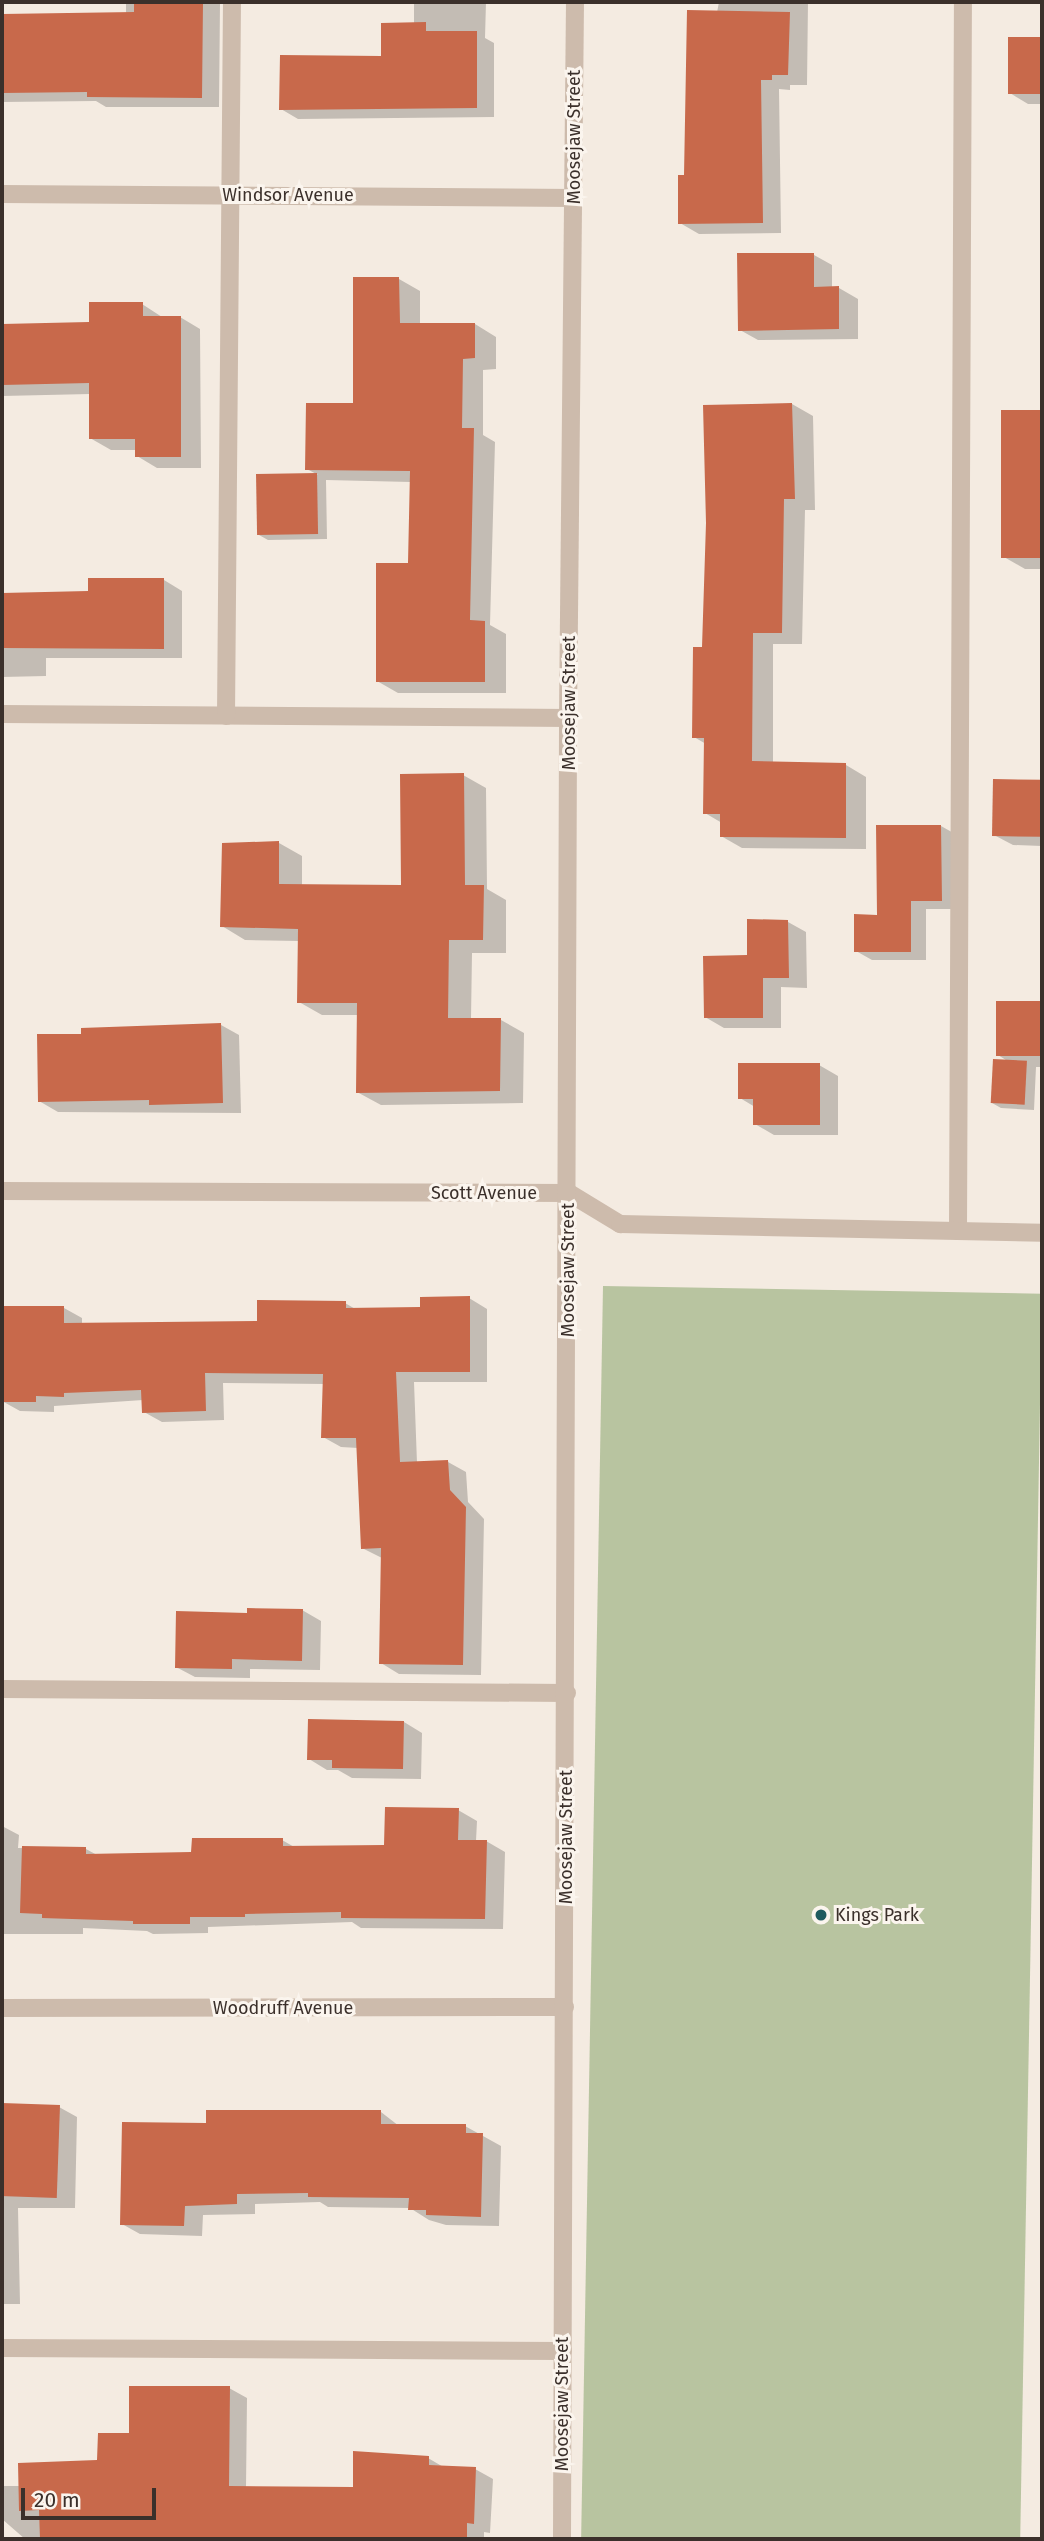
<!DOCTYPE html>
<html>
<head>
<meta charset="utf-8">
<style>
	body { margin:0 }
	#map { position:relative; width:1044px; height:2541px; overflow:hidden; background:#f4ebe1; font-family:"Fira Sans",sans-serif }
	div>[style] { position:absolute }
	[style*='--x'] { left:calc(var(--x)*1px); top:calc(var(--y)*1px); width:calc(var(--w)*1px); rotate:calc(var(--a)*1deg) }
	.green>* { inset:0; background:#b8c4a0; transform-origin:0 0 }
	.shadow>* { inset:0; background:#0003 }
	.building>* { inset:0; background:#c8694b; transform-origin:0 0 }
	.lane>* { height:18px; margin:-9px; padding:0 9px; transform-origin:9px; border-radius:9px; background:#cdbbac }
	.street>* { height:18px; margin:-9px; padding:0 9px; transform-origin:9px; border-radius:9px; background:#cdbbac }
	.dots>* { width:19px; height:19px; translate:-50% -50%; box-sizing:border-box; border:4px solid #fbf5ee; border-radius:50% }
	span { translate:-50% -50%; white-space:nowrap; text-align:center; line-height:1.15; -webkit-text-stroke:6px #fbf5ee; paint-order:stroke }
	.street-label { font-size:18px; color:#3b302b }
	.poi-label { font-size:18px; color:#3b302b }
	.left { translate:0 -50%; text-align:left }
	.frame { position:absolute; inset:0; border:4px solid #3b302b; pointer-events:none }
	.scale { position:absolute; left:21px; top:2488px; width:135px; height:32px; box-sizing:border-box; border:4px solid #3b302b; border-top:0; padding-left:9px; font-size:21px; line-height:24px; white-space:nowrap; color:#3b302b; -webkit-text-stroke:5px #fbf5ee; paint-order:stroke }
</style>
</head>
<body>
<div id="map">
	<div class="green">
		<i style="left:603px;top:1286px;width:439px;height:1253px;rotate:1deg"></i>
	</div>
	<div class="shadow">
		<i style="clip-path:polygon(126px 2px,220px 3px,219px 107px,106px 107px,96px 101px,2px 102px,2px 16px,126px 14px)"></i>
		<i style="clip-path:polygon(414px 2px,486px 2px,485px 38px,494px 43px,494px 117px,298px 119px,281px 109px,383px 58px,414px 24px)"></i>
		<i style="clip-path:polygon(719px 2px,808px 2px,807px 85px,790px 85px,790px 90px,779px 89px,781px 233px,699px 234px,680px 223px,686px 177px)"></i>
		<i style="clip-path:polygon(1010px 38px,1042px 38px,1042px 104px,1028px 104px,1010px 93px)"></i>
		<i style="clip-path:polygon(814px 255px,832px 265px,832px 288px,839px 288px,858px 299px,858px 339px,758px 340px,740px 330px)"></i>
		<i style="clip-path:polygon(399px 279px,420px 291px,420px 325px,475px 324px,496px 337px,496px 369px,483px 370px,483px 435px,495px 442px,490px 625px,506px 634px,506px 693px,398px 693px,377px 681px,409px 565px,411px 482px,326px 480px,327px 539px,268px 540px,259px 535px,258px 476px,318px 475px,307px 469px,355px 405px)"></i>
		<i style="clip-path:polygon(142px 304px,162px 317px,180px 317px,200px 329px,201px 468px,157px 468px,137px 456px,137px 450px,111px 450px,90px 438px,90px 394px,2px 396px,2px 325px,90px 324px)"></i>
		<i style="clip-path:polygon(792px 404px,813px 416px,815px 510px,805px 510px,802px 644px,773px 644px,773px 763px,846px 765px,866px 777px,866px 849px,742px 848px,721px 836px,722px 823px,705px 813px,706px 744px,694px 737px,703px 649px)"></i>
		<i style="clip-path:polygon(1003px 412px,1042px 412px,1042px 569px,1025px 569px,1004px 557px)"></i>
		<i style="clip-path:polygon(164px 580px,182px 591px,182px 658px,46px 658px,46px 676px,2px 677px,2px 595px,90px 593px)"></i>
		<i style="clip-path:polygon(463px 775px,486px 788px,487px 889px,506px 900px,506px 953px,472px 953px,471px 1020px,501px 1020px,524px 1033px,523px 1103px,381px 1105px,357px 1092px,358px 1015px,322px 1015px,299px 1002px,300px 941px,245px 940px,222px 926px,224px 845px,279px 843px,302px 856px,302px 886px,402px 887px)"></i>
		<i style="clip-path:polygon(995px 781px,1042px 782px,1042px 846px,1013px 845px,994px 835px)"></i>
		<i style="clip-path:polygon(941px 826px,957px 835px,957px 909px,926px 909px,926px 960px,872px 960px,856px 951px)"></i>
		<i style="clip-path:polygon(788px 922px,806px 932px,807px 988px,781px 987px,781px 1028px,724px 1028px,705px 1017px,748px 957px)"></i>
		<i style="clip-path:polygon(998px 1003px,1042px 1003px,1042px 1067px,1036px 1067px,1034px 1110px,1001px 1108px,992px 1103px,1009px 1062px,998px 1055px)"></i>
		<i style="clip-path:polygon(221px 1025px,239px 1035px,241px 1113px,58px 1112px,39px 1101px,83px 1036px)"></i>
		<i style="clip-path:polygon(819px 1065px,838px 1076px,838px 1135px,774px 1135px,755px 1124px,755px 1107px,740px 1098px)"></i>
		<i style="clip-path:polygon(469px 1298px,487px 1309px,487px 1382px,414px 1382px,417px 1463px,448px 1462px,466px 1472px,468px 1502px,484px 1519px,481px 1675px,399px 1674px,381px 1663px,382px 1558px,362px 1548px,358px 1448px,341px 1447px,323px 1437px,325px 1384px,223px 1383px,224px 1420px,162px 1422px,144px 1412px,143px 1400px,54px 1406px,54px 1412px,20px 1411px,2px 1401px,2px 1307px,64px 1308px,82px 1318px,82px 1325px,258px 1322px,345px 1303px,357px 1310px,422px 1309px)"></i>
		<i style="clip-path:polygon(302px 1610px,321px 1621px,320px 1670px,250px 1669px,250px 1678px,195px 1677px,176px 1667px,248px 1615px)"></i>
		<i style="clip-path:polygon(404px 1722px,422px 1733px,421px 1779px,352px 1778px,338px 1770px,327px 1770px,309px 1759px)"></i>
		<i style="clip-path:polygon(458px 1810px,477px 1821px,476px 1841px,486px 1841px,505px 1852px,503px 1929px,361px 1928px,352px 1922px,208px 1927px,208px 1933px,153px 1934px,147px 1931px,83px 1928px,83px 1934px,2px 1934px,2px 1826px,19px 1835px,18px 1848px,86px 1849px,97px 1855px,193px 1854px,282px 1840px,296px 1848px,386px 1847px)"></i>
		<i style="clip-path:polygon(59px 2107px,77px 2117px,75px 2208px,18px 2208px,20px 2304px,2px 2304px,2px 2109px)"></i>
		<i style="clip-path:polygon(381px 2112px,399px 2126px,465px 2126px,501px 2146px,499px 2226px,446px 2225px,429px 2220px,410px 2208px,328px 2207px,320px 2202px,255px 2204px,255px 2214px,203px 2215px,202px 2236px,140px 2234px,122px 2224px,208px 2125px)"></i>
		<i style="clip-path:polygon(229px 2388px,247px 2398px,246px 2488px,355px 2489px,355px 2453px,428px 2458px,445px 2468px,475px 2469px,493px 2479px,490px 2533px,484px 2532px,484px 2539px,25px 2539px,2px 2519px,2px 2486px,21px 2486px,99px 2462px,131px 2435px)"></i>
	</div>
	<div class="building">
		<i style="clip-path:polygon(134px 2px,203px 2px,202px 98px,87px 97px,87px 92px,2px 93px,2px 14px,134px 12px)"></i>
		<i style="clip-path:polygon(687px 10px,790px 12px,788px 75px,772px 75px,772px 80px,761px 80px,763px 223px,678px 224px,678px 175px,684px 175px)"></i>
		<i style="clip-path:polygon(426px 22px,426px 31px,477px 31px,477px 108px,279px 110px,280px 55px,381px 56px,381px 23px)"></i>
		<i style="left:1008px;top:37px;width:34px;height:57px"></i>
		<i style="clip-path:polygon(737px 253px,814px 253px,814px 287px,839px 286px,839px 329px,738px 331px)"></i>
		<i style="clip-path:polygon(353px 277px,399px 277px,400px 323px,475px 323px,475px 358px,463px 359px,462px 428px,474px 428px,470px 620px,485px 621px,485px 682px,376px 682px,376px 563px,408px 563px,410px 471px,305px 470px,306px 403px,353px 403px)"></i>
		<i style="clip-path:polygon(89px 302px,143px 302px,143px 316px,181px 316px,181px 457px,135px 457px,135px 439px,89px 439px,89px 383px,2px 385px,2px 324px,89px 322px)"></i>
		<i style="clip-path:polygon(792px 403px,795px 499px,784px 499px,782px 633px,753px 633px,752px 761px,846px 763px,846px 838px,720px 837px,720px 814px,703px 814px,704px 738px,692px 738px,693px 647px,702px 647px,706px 523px,703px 405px)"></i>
		<i style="left:1001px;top:410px;width:41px;height:148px"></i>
		<i style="left:317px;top:473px;width:61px;height:61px;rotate:89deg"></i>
		<i style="clip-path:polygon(88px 578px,164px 578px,164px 649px,2px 648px,2px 593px,88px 591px)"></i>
		<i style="clip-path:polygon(464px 773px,465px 885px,484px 885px,483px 940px,449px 940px,448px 1018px,501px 1018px,500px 1091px,356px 1093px,357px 1003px,297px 1003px,298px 929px,220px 927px,222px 843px,279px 841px,279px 884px,401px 885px,400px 774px)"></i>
		<i style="left:993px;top:779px;width:49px;height:57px;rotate:1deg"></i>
		<i style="clip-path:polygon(876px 825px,941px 825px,942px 901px,911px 901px,911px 952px,854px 952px,854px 914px,877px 915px)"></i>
		<i style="clip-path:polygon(747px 919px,788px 920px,789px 978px,763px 978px,763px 1018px,704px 1018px,703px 956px,747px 955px)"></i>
		<i style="left:996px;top:1001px;width:46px;height:55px"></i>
		<i style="clip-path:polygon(221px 1023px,223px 1103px,149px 1105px,149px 1100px,38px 1102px,37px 1034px,81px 1034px,81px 1028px)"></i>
		<i style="left:993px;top:1059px;width:34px;height:44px;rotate:3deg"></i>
		<i style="clip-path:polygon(738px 1063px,820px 1063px,820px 1125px,753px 1125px,753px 1099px,738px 1099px)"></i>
		<i style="clip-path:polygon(470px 1296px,470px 1372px,396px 1372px,400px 1462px,448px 1460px,450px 1490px,466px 1507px,463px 1665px,379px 1664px,381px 1548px,361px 1549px,356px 1438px,321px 1438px,323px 1374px,205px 1373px,206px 1411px,142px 1413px,141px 1390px,64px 1393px,64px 1397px,36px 1396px,36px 1402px,2px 1402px,2px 1306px,64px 1306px,64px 1323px,257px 1321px,257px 1300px,346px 1301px,346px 1308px,420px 1307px,420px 1297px)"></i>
		<i style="clip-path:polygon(247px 1608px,303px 1609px,302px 1661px,232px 1659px,232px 1669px,175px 1668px,176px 1611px,247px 1613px)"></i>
		<i style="clip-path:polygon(308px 1719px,404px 1721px,403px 1769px,332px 1768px,332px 1760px,307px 1760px)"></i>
		<i style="clip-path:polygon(385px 1807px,459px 1808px,458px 1840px,487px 1840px,485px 1919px,341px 1918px,341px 1912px,245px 1914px,245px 1917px,190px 1917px,190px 1924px,133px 1924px,133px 1921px,42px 1918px,42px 1914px,20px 1913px,22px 1846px,86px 1847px,86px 1854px,191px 1852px,192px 1838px,283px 1838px,283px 1846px,384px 1845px)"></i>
		<i style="left:60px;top:2105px;width:93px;height:58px;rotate:92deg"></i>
		<i style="clip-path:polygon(206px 2110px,381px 2110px,381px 2124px,466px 2124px,466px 2133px,483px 2133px,481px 2217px,426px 2215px,426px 2210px,408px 2210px,409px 2198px,308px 2197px,308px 2193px,237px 2194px,237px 2204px,185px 2206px,184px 2226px,120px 2225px,122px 2122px,206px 2123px)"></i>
		<i style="clip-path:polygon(129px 2386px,230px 2386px,229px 2486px,353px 2487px,353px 2451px,429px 2456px,429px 2465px,476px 2467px,474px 2524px,467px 2523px,467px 2539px,40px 2539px,39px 2510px,19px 2511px,18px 2463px,97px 2460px,98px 2433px,129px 2433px)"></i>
	</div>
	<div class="lane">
		<i style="--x:2;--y:714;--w:566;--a:0.4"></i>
		<i style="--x:226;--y:716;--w:714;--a:-89.52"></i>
		<i style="--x:958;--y:1231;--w:1229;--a:-89.77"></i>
		<i style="--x:2;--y:1689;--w:565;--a:0.41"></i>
		<i style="--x:2;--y:2348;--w:561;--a:0.31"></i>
	</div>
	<div class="street">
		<i style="--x:2;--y:194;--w:572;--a:0.4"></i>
		<i style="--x:2;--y:1191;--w:567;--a:0.2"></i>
		<i style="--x:569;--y:1193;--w:60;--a:31.3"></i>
		<i style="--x:620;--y:1224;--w:422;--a:1.2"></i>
		<i style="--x:2;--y:2008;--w:563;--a:-0.1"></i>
		<i style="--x:562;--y:2539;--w:1821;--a:-89.81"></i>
		<i style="--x:568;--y:718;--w:716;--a:-89.44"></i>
	</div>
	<div class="dots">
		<i style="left:821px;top:1915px;background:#1f5a5e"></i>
	</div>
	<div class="street-label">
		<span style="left:574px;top:137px;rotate:-90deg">Moosejaw Street</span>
		<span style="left:288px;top:195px">Windsor Avenue</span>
		<span style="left:569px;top:703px;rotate:-90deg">Moosejaw Street</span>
		<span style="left:484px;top:1193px">Scott Avenue</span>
		<span style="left:568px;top:1270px;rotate:-90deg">Moosejaw Street</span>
		<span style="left:566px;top:1837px;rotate:-90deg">Moosejaw Street</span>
		<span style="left:283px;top:2008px">Woodruff Avenue</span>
		<span style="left:562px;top:2404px;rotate:-90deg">Moosejaw Street</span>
	</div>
	<div class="poi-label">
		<span class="left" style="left:835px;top:1915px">Kings Park</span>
	</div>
	<div class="frame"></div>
	<div class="scale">20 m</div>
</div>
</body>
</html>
